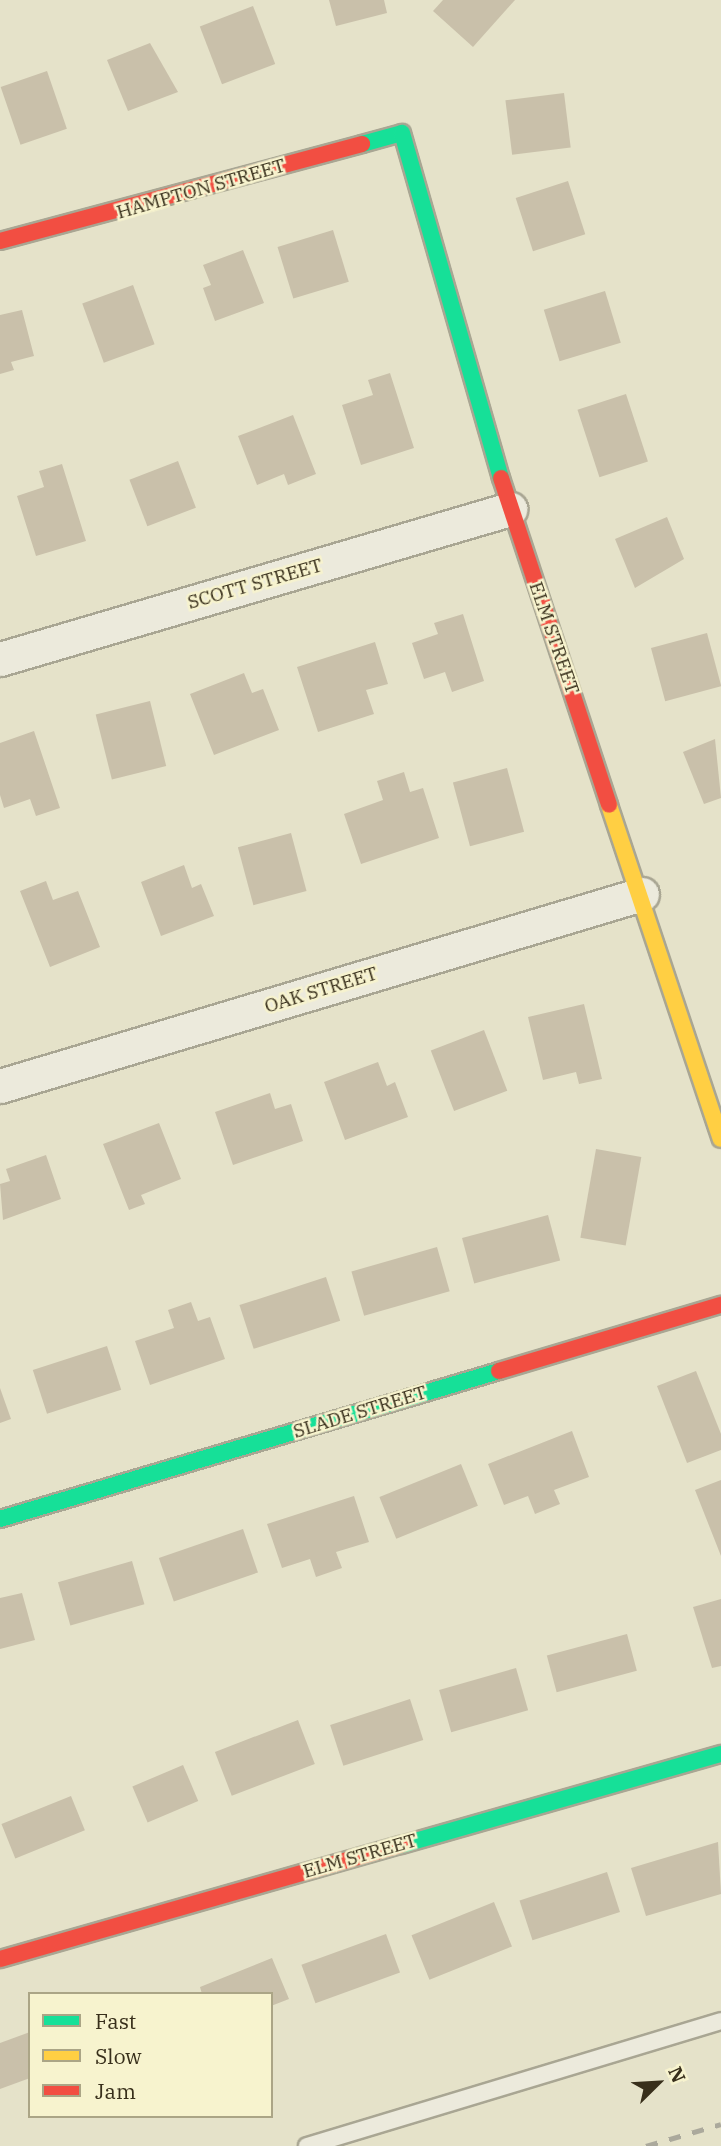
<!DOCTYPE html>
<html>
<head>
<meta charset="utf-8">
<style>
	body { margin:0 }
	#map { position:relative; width:721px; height:2146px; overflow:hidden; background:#e5e2c9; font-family:"IBM Plex Serif",serif }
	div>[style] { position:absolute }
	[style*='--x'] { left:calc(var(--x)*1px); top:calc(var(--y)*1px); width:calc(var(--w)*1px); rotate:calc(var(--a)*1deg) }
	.building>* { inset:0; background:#c9c0aa; transform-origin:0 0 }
	.roads { filter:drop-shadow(2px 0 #a9a693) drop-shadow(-2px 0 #a9a693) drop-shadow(0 2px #a9a693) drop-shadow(0 -2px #a9a693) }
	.lane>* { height:16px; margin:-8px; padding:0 8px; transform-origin:8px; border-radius:8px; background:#eceadc }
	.street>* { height:33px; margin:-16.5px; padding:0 16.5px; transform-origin:16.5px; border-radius:16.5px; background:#eceadc }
	.fast>* { height:16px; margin:-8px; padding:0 8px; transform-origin:8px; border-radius:8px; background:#16e098 }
	.slow>* { height:16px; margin:-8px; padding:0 8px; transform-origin:8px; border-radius:8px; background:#ffcf43 }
	.jam>* { height:16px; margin:-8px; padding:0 8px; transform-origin:8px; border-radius:8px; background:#f24e42 }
	.rail>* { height:5px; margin-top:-2.5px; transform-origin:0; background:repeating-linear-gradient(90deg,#aba99c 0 12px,transparent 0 24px) }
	span { translate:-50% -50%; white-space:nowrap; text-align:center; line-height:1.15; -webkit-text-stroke:5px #f7f3ce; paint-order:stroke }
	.street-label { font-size:19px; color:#382f1b }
	.legend { position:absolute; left:28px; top:1992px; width:245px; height:126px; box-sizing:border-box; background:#f7f3ce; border:2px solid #aba586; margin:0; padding:9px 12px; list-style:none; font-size:21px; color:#382f1b }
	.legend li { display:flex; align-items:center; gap:14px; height:35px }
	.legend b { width:35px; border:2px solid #aba586 }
	.north { position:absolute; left:623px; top:2048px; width:70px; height:70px; -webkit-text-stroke:5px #f7f3ce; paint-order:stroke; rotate:66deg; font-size:19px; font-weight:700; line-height:28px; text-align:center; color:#382f1b }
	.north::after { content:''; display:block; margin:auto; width:24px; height:32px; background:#382f1b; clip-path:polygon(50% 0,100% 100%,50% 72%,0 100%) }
</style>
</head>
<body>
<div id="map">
	<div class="building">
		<i style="clip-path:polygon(329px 0,384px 0,387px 13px,336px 26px)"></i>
		<i style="clip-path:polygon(443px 0,515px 0,473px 47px,433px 11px)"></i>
		<i style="left:253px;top:6px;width:62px;height:57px;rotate:69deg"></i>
		<i style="clip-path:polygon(150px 43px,178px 92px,128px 111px,107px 60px)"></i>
		<i style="left:47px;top:71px;width:61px;height:49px;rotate:71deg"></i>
		<i style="left:564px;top:93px;width:55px;height:59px;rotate:83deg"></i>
		<i style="left:568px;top:181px;width:56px;height:55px;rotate:72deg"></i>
		<i style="left:333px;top:230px;width:54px;height:58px;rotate:73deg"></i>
		<i style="clip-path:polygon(243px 250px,264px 303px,215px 321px,203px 288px,211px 285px,203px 265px)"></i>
		<i style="left:133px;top:285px;width:63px;height:54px;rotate:70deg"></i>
		<i style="left:605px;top:291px;width:54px;height:64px;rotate:73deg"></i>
		<i style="clip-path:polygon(22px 310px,34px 356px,11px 362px,14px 370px,0 374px,0 315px)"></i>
		<i style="clip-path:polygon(390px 373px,414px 448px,361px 465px,342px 405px,373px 395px,368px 380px)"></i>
		<i style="left:626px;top:394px;width:71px;height:51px;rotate:72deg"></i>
		<i style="clip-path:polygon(293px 415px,316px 474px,288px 485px,284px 474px,257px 485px,238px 436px)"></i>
		<i style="left:178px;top:461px;width:50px;height:52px;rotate:69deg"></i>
		<i style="clip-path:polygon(62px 464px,86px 541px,36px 556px,17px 496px,44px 487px,39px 471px)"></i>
		<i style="clip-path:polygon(667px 517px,684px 559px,635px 588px,615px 539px)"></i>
		<i style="clip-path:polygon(463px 614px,484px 681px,452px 692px,445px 672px,424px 679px,412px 643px,438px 634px,434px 623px)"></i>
		<i style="left:707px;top:633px;width:55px;height:58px;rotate:75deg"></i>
		<i style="clip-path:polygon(375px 642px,388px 684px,366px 690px,374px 714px,318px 732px,297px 667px)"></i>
		<i style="clip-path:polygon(244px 673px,252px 693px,263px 689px,279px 730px,214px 755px,190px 694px)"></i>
		<i style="left:150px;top:701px;width:67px;height:56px;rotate:76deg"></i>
		<i style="clip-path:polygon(34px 731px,60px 808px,36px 816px,30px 799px,4px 808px,0 795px,0 743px)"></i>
		<i style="clip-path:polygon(715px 739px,721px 798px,704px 804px,683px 752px)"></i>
		<i style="left:507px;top:768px;width:66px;height:56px;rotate:75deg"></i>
		<i style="clip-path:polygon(404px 772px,410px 792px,423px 788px,439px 838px,361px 864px,344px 814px,383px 800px,377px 781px)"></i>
		<i style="left:291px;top:833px;width:60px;height:55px;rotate:75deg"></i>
		<i style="clip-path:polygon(184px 865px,192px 888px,201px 884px,214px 916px,161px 936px,141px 882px)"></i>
		<i style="clip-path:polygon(46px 881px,53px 900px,78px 891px,100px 947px,50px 967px,20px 891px)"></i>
		<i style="clip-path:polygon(584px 1004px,602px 1079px,579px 1084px,576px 1072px,543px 1080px,528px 1017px)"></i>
		<i style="left:484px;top:1030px;width:65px;height:57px;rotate:69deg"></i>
		<i style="clip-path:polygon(378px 1062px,387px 1086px,395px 1082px,408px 1117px,345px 1140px,324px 1082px)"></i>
		<i style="clip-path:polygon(270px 1093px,275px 1109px,291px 1104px,303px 1141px,233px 1165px,215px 1112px)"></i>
		<i style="clip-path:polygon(159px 1123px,181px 1179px,141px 1195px,145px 1204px,129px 1210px,103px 1144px)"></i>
		<i style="left:596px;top:1149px;width:46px;height:90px;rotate:10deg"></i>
		<i style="clip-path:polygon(46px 1155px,61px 1199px,3px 1220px,0 1184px,10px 1181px,6px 1169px)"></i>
		<i style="left:548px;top:1215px;width:47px;height:89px;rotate:75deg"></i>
		<i style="left:437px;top:1247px;width:46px;height:89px;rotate:74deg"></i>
		<i style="left:326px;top:1277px;width:46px;height:91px;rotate:72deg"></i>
		<i style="clip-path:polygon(191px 1302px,198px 1321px,210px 1317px,225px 1359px,150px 1385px,135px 1341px,174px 1328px,168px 1310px)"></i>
		<i style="left:107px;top:1346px;width:46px;height:78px;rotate:72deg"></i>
		<i style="clip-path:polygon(696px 1371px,721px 1434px,721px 1450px,687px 1463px,657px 1386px)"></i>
		<i style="clip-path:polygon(0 1388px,11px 1419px,0 1423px)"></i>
		<i style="clip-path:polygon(572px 1431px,589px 1477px,554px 1490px,560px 1504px,535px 1514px,528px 1496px,504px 1505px,488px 1464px)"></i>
		<i style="left:461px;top:1464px;width:45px;height:88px;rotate:68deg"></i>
		<i style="clip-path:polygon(721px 1480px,721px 1556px,695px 1490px)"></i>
		<i style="clip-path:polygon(354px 1496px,369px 1542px,336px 1552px,342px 1568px,316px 1577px,310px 1559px,282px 1568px,267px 1524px)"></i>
		<i style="left:243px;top:1529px;width:46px;height:89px;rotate:71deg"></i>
		<i style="left:132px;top:1561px;width:45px;height:77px;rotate:74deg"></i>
		<i style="clip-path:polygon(22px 1593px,35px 1640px,0 1649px,0 1598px)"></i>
		<i style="clip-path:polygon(721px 1599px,721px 1666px,712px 1668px,693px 1607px)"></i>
		<i style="left:627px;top:1634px;width:38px;height:83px;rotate:75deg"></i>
		<i style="left:516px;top:1668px;width:44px;height:80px;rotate:74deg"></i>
		<i style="left:410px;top:1699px;width:43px;height:84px;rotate:72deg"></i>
		<i style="left:298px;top:1720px;width:47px;height:89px;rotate:69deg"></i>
		<i style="left:183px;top:1765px;width:39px;height:55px;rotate:67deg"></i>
		<i style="left:71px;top:1796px;width:37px;height:75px;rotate:68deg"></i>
		<i style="clip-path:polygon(718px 1842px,721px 1894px,646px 1916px,631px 1868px)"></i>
		<i style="left:607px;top:1872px;width:42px;height:92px;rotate:72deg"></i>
		<i style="left:494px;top:1902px;width:48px;height:89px;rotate:68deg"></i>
		<i style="left:386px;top:1934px;width:41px;height:90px;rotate:70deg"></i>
		<i style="clip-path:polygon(272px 1958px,289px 1999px,271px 2006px,271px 1994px,202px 1994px,200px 1987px)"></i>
		<i style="clip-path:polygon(30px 2032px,30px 2078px,0 2089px,0 2043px)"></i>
	</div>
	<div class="roads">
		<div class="lane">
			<i style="--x:307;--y:2146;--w:432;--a:-16.8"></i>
		</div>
		<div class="street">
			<i style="--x:0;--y:659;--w:532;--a:-16.39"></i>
			<i style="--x:0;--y:1086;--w:670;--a:-16.65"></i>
		</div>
		<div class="fast">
			<i style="--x:362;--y:144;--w:41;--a:-15.4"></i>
			<i style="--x:402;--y:133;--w:359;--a:74"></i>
			<i style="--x:0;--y:1519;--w:520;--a:-16.52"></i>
			<i style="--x:401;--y:1845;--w:333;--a:-15.9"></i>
		</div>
		<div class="slow">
			<i style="--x:609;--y:805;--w:352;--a:71.5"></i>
		</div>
		<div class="jam">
			<i style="--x:0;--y:241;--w:375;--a:-15"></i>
			<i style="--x:501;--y:478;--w:344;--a:71.7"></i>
			<i style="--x:499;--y:1371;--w:232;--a:-16.6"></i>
			<i style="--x:0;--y:1959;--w:417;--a:-15.9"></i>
		</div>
	</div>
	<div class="rail">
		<i style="--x:646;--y:2146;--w:78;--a:-16.3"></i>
	</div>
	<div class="street-label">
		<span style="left:201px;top:189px;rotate:-16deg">HAMPTON STREET</span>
		<span style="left:255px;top:584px;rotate:-16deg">SCOTT STREET</span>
		<span style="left:554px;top:638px;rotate:71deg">ELM STREET</span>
		<span style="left:321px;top:990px;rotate:-17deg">OAK STREET</span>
		<span style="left:360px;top:1412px;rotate:-17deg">SLADE STREET</span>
		<span style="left:360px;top:1856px;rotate:-16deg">ELM STREET</span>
	</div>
	<ul class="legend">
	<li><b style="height:9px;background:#16e098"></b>Fast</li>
	<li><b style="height:9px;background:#ffcf43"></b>Slow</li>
	<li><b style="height:9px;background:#f24e42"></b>Jam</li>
	</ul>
	<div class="north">N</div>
</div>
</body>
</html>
